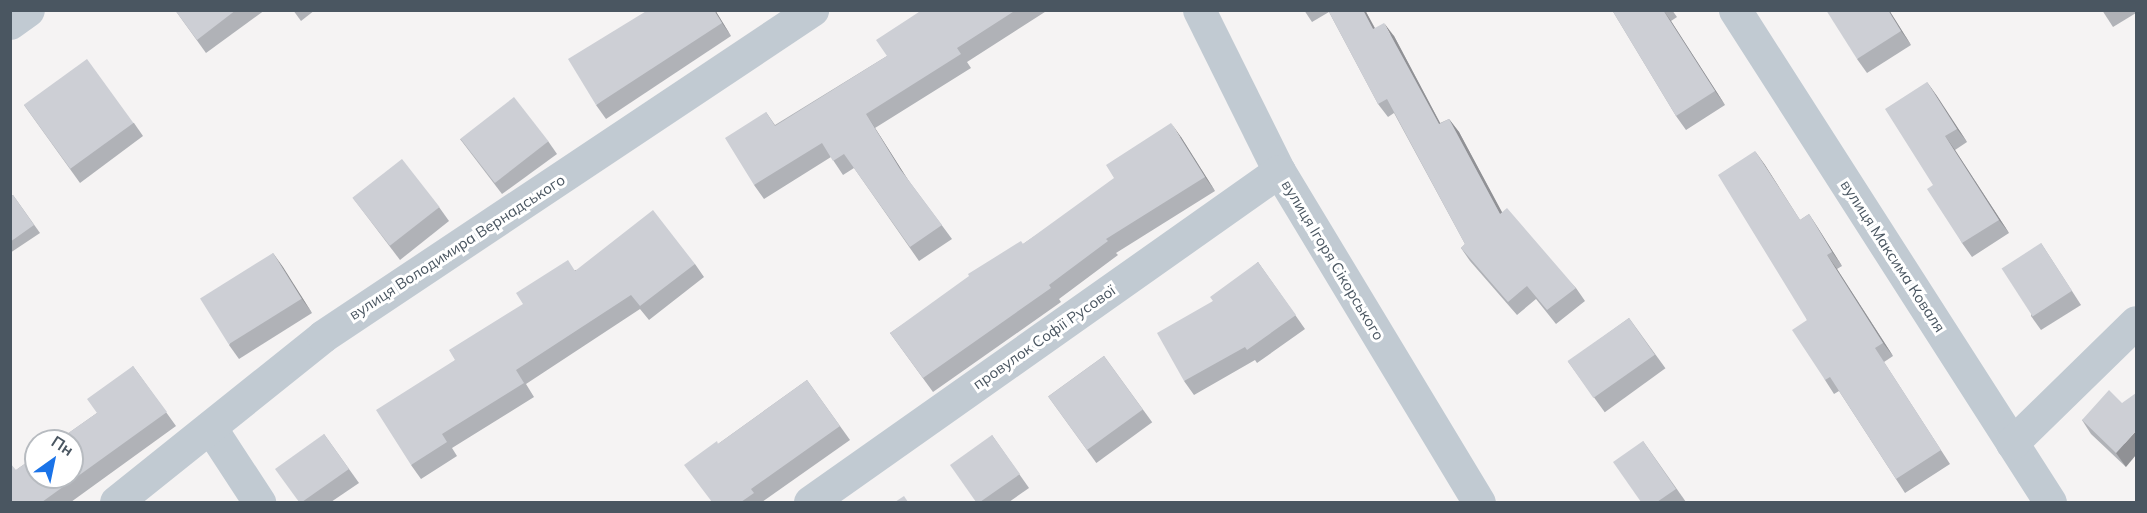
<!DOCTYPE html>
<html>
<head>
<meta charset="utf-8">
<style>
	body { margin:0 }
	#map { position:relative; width:2147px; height:513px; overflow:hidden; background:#f5f3f3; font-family:Mulish,sans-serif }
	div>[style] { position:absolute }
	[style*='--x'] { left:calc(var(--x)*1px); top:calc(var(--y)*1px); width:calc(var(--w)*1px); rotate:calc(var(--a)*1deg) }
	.street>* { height:33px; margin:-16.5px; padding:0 16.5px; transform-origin:16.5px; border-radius:16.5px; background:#c1cad2 }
	.wall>* { inset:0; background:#b0b2b7; transform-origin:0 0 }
	.shaded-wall>* { inset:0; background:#909195 }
	.building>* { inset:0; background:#cdcfd5; transform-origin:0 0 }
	span { translate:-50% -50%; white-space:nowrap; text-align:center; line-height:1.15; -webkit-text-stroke:6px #fff; paint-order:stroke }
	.street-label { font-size:15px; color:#4a5661 }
	.frame { position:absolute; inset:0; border:12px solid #4a5661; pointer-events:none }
	.north { position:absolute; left:24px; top:429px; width:60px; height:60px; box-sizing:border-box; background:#fff; border:2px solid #b7bbc0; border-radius:50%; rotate:33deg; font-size:16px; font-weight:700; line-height:24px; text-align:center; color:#4a5661 }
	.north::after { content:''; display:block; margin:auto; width:21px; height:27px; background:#1a73e8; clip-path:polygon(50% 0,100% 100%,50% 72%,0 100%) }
</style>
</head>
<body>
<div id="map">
	<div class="street">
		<i style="--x:1199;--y:10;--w:180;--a:63.6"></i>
		<i style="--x:1279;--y:171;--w:387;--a:58.9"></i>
		<i style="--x:1735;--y:10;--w:584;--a:57.37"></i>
		<i style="--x:10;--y:23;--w:22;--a:-36"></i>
		<i style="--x:210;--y:427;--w:90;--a:56.8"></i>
		<i style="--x:2012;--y:443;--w:173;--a:-44.3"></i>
		<i style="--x:116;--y:502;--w:265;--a:-38.7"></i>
		<i style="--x:323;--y:336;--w:588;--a:-33.69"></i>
		<i style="--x:810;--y:502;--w:574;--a:-35.21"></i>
	</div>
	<div class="wall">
		<i style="clip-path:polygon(175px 10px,265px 10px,206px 53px)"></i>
		<i style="clip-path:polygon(293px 10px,315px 10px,301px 21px)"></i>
		<i style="clip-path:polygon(715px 10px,731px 36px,606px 119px,596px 105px)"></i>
		<i style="clip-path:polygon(922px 10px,1048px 10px,967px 62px,971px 68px,875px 128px,906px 177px,952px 239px,919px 261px,854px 168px,843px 175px,831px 157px,764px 199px,754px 185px,766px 112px,775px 125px,887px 56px)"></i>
		<i style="clip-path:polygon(1304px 10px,1365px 10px,1375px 28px,1394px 36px,1440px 123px,1449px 119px,1459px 132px,1502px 213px,1576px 288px,1585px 301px,1556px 324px,1536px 299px,1517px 315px,1470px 261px,1461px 248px,1465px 244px,1394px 113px,1388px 117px,1378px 104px,1329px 12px,1312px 22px)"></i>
		<i style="clip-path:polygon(1612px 10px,1672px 10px,1677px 17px,1671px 21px,1725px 105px,1686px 130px,1676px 116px)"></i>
		<i style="clip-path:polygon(1889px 10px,1911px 45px,1867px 73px,1857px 59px)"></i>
		<i style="clip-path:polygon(2102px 10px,2136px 10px,2136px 13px,2113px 27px)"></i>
		<i style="clip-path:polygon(1927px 82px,1967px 142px,1955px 150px,2009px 233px,1972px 257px,1962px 243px,1933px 185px)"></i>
		<i style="clip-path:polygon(24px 105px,134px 123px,143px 136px,80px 183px)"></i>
		<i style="clip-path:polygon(1181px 137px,1215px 191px,1116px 253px,1118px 255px,1059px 299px,1061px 302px,933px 392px,890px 333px,1023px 244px)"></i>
		<i style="clip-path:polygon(460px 139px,548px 141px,557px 154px,502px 194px)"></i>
		<i style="clip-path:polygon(1755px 151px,1800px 220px,1809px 214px,1842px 266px,1837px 269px,1893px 356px,1884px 362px,1950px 464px,1905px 493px,1839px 391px,1834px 394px,1825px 380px,1807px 320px)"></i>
		<i style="clip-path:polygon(13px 195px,40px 233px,10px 253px,10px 197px)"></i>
		<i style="clip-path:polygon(353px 198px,439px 207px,449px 221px,400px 260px)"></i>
		<i style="clip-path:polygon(2041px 243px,2081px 305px,2041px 330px,2031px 316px)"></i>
		<i style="clip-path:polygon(273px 253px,312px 313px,239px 359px,229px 345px)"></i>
		<i style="clip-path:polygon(1258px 262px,1305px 329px,1257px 363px,1255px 360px,1194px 395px,1184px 381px,1213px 301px)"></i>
		<i style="clip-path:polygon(695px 264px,704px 277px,649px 320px,640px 309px,526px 384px,534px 397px,452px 448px,457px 456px,421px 479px,411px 465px,455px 360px,575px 270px)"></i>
		<i style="left:1629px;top:318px;width:62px;height:75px;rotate:54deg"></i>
		<i style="left:1104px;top:356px;width:82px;height:69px;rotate:54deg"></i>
		<i style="clip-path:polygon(133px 366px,176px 426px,71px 502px,10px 502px,16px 470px,97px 413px)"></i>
		<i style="clip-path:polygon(807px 380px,850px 440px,762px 502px,711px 502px,718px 444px)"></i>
		<i style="clip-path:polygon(2122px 403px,2126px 467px,2091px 434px,2082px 420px)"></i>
		<i style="clip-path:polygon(324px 434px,359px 483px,331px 502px,299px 502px)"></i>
		<i style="clip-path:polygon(992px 435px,1029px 488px,1009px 502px,976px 502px)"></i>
		<i style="clip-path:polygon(1643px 441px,1686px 502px,1641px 502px)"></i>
	</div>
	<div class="shaded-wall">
		<i style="clip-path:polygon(714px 10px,715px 10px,731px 36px,722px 23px)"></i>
		<i style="clip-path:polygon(1363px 10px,1365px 10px,1382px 42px,1373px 29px)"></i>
		<i style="clip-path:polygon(1663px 10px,1671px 21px,1725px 105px,1715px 91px)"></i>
		<i style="clip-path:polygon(1888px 10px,1889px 10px,1911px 45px,1901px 31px)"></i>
		<i style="clip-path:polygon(1384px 23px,1394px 36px,1448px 138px,1439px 124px)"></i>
		<i style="clip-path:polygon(1927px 82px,1937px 96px,1967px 142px,1957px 129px)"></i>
		<i style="clip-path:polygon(866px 114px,875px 128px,910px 183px,900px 169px)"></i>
		<i style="clip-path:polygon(1449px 119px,1459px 132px,1510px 227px,1500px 214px)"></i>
		<i style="clip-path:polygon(1171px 123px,1181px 137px,1215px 191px,1205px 177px)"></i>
		<i style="clip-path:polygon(1945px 136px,1955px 150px,2009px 233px,1999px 220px)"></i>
		<i style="clip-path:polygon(1755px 151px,1765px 165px,1809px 234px,1800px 220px)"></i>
		<i style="clip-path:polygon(1809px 214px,1818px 228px,1842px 266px,1832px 252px)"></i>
		<i style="clip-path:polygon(273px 253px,283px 267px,312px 313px,302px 299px)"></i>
		<i style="clip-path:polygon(1827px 255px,1837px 269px,1893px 356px,1883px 343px)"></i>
		<i style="clip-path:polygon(2136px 431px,2136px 455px,2126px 467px,2116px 453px)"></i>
	</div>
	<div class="building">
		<i style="clip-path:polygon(175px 10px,236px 10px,197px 40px)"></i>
		<i style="clip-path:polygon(648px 10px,714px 10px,722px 23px,596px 105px,568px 59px)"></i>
		<i style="clip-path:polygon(922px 10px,1016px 10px,957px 48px,961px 54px,866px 114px,900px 169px,942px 225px,910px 247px,844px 154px,833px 161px,822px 143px,754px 185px,725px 138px,766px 112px,775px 126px,887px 56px,876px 40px)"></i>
		<i style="clip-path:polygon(1328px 10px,1363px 10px,1373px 29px,1384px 23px,1439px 124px,1449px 119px,1500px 214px,1507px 208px,1576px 288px,1547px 310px,1527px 286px,1508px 302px,1461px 248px,1465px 244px,1387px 99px,1378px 104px)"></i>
		<i style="clip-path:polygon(1612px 10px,1663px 10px,1715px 91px,1676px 116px)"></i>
		<i style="clip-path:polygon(1826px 10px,1888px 10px,1901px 31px,1857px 59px)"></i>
		<i style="left:87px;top:59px;width:79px;height:78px;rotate:54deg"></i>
		<i style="clip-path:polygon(1927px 82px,1957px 129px,1945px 136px,1999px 220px,1962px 243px,1927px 189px,1933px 185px,1885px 109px)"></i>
		<i style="left:514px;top:97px;width:56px;height:68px;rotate:52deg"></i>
		<i style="clip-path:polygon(1171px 123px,1205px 177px,1106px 239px,1108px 241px,1049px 285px,1051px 288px,923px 378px,890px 333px,969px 276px,968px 274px,1021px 241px,1023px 244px,1114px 178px,1106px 165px)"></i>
		<i style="clip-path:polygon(1755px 151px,1800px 220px,1809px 214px,1832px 252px,1827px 255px,1883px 343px,1875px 348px,1941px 450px,1896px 479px,1830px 377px,1825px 380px,1792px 330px,1807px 320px,1718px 175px)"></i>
		<i style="left:402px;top:159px;width:61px;height:63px;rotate:52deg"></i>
		<i style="clip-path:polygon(13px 195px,34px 225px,10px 242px,10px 197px)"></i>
		<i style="clip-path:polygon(653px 210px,695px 264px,640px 306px,631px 295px,516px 370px,524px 383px,442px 434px,447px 442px,411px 465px,376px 410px,455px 360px,449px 350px,523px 304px,516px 293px,568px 260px,575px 271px)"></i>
		<i style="left:2041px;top:243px;width:57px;height:47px;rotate:57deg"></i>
		<i style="left:273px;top:253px;width:54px;height:86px;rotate:58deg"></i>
		<i style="clip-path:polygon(1258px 262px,1296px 315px,1247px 350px,1245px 347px,1184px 381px,1157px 333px,1213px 301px,1210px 297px)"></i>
		<i style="left:1629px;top:318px;width:45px;height:75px;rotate:55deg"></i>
		<i style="left:1104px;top:356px;width:66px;height:69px;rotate:54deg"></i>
		<i style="clip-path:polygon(133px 366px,167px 412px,42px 502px,10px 502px,10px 463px,16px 470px,36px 456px,36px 477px,72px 477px,72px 441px,57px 441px,97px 413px,87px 399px)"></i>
		<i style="clip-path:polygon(807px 380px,840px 426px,751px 489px,754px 493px,741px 502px,712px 502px,684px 465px,717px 441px,718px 444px)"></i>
		<i style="clip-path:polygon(2109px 390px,2122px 403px,2136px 393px,2136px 431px,2116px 453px,2082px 420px)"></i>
		<i style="clip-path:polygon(324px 434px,349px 469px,302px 502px,299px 502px,275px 469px)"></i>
		<i style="clip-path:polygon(992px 435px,1020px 474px,980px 502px,976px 502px,950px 465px)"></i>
		<i style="clip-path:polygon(1643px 441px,1676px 489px,1657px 502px,1641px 502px,1613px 462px)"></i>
		<i style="clip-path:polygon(904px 496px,908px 502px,895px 502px)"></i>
	</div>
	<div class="street-label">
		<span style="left:457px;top:247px;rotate:-33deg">вулиця Володимира Вернадського</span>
		<span style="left:1893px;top:256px;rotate:57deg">вулиця Максима Коваля</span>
		<span style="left:1333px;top:260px;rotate:59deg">вулиця Ігоря Сікорського</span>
		<span style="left:1044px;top:337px;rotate:-35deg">провулок Софії Русової</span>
	</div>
	<div class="frame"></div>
	<div class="north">Пн</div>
</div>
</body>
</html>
